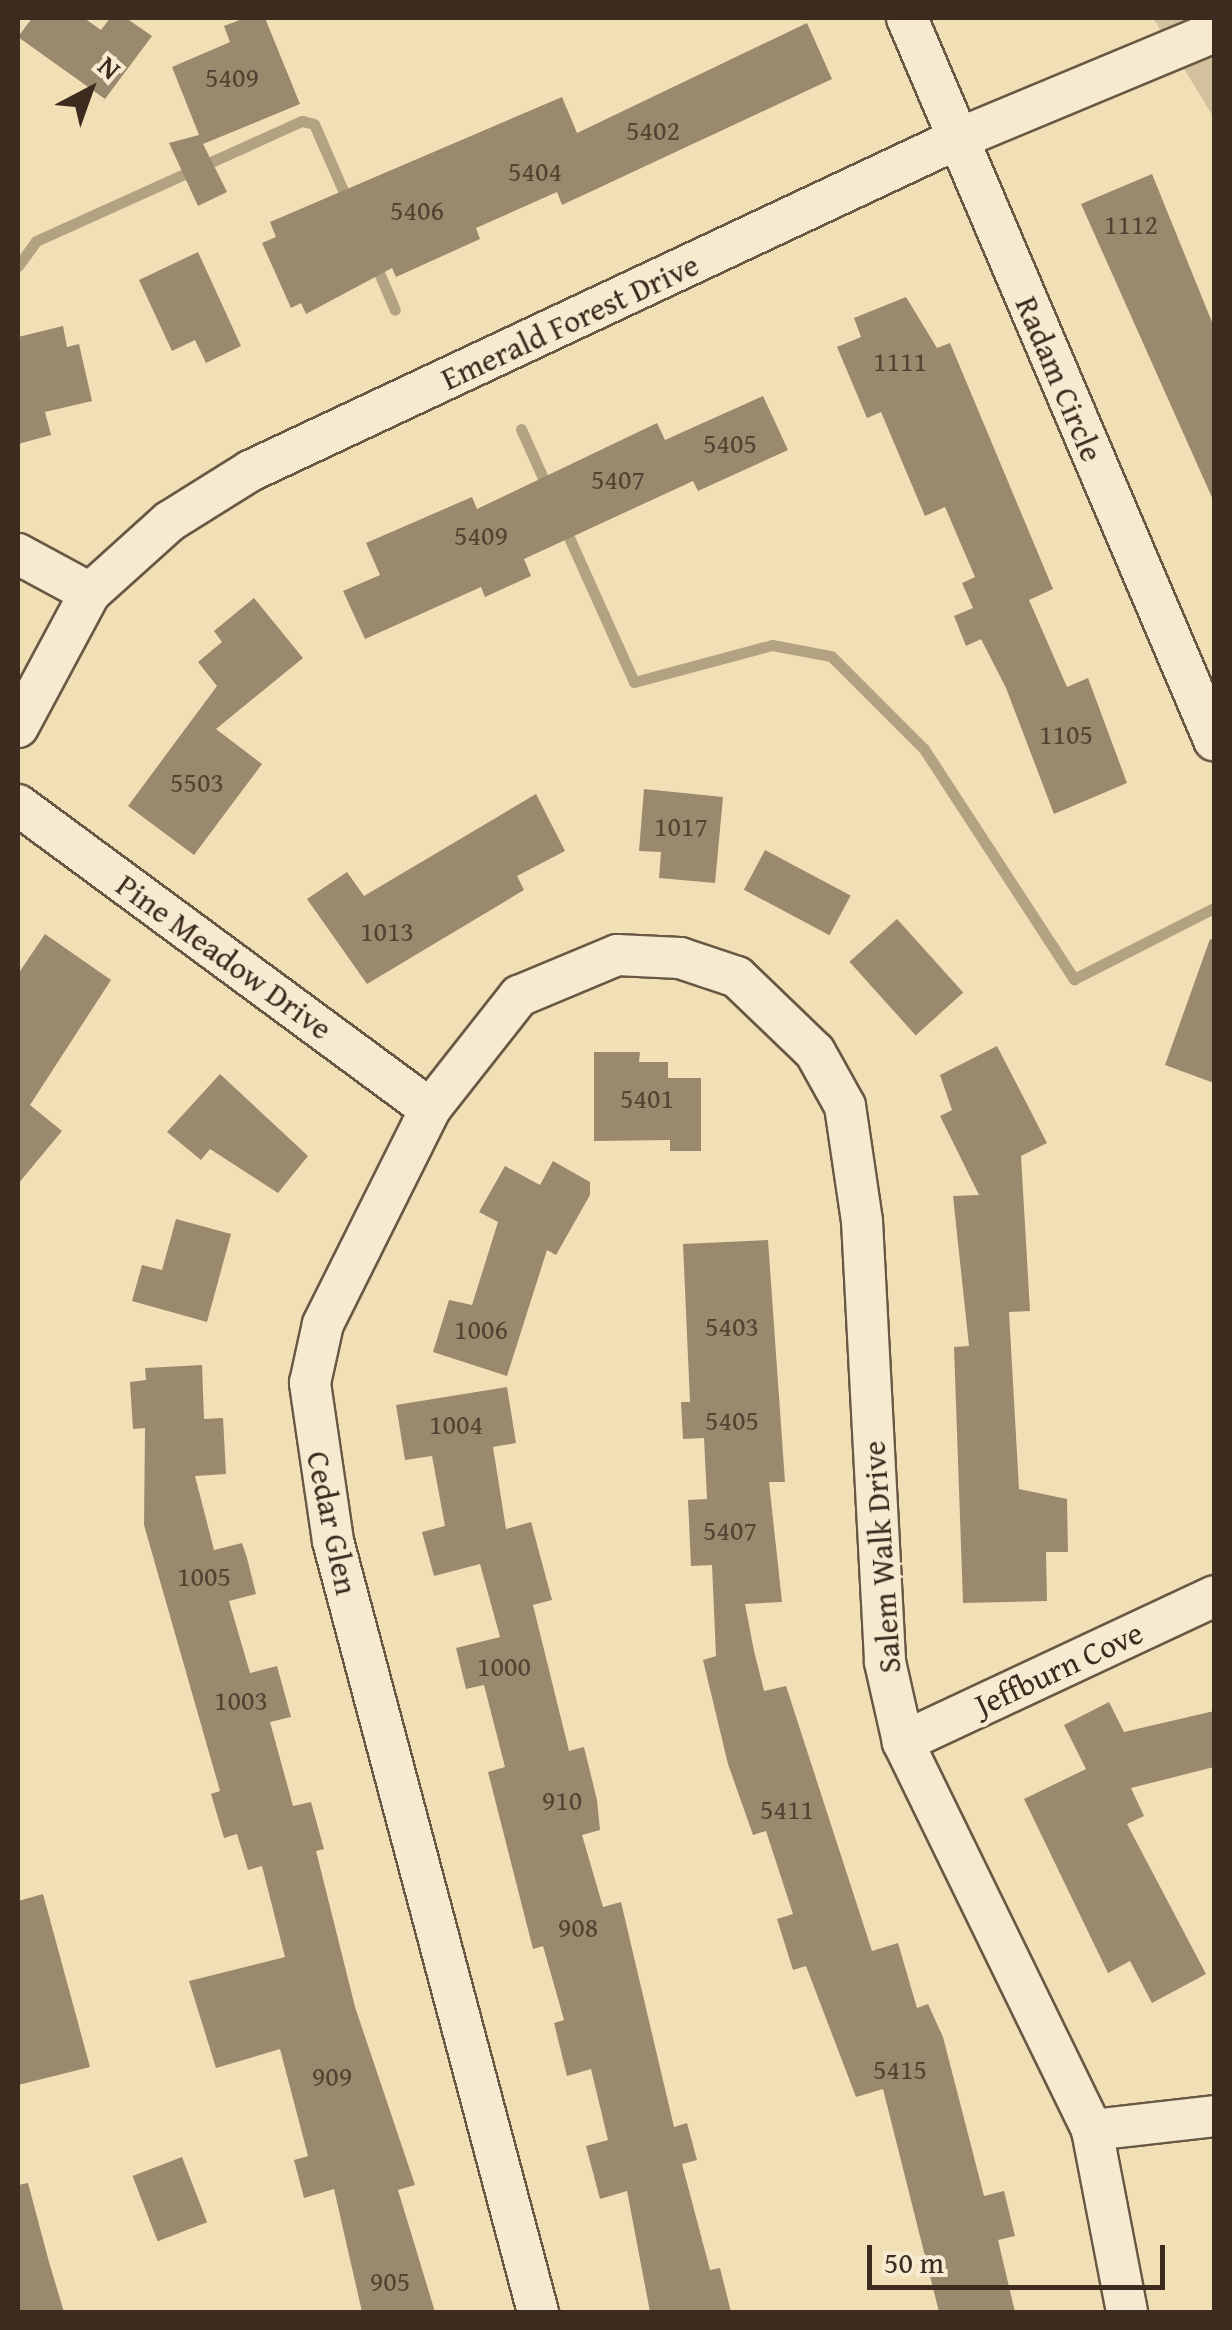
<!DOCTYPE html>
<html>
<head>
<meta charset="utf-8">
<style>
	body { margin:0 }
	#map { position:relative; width:1232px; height:2330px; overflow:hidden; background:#f1e0b6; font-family:"Gentium Book Plus",serif }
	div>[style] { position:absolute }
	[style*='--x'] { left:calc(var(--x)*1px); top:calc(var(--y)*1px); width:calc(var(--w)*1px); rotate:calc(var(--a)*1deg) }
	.green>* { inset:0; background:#d2c19c }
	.stream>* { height:11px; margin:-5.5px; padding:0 5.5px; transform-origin:5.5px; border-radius:5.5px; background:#b3a282 }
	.building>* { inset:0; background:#9a896d; transform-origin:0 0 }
	.roads { filter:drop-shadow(2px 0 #695844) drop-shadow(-2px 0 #695844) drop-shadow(0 2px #695844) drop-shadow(0 -2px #695844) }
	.minor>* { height:40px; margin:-20px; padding:0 20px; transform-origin:20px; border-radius:20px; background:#f6ebd0 }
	span { translate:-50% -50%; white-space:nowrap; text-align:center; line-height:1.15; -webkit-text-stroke:9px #f6ebd0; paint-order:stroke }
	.number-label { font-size:28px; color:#544232 }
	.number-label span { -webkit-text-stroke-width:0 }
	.street-label { font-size:32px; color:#3c2b1e }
	.frame { position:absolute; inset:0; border:20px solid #3c2b1e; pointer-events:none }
	.north { position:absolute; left:40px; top:40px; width:100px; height:100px; -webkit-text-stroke:8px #f6ebd0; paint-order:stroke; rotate:41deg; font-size:28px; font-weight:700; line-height:40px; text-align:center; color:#3c2b1e }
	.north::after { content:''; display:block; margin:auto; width:35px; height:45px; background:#3c2b1e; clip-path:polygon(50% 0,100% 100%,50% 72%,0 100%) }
	.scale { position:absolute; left:867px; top:2245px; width:298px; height:45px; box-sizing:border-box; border:5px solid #3c2b1e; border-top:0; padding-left:12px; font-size:30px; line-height:35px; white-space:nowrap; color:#3c2b1e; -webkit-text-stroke:8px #f6ebd0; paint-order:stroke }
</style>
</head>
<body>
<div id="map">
	<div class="green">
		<i style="clip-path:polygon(1153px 18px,1214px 18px,1214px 118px)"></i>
	</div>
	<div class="stream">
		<i style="--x:374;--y:261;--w:53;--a:66.8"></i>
		<i style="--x:18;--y:266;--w:31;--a:-54"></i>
		<i style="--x:36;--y:241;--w:292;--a:-24.3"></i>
		<i style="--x:302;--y:121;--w:12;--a:14"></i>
		<i style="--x:314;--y:124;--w:85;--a:66.4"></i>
		<i style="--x:521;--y:429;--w:66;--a:65.8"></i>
		<i style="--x:563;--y:524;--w:173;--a:65.8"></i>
		<i style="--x:634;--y:682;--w:143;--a:-15"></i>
		<i style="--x:772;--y:645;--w:60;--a:10.6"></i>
		<i style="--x:831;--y:656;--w:132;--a:45"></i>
		<i style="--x:924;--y:749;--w:275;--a:56.9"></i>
		<i style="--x:1074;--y:979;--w:157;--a:-26.9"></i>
	</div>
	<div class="building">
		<i style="clip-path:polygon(32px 18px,84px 18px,101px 30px,110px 18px,126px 18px,152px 36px,105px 99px,18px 37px)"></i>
		<i style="clip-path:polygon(245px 18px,265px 18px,300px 104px,203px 144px,227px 192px,198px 206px,169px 143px,199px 135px,172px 67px,230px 42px,224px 26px)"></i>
		<i style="clip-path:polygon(807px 23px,832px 79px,562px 205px,557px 192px,476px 228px,480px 239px,396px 277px,392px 268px,306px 314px,301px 303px,291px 308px,262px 243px,276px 237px,270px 222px,562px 97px,577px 133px)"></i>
		<i style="clip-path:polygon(1152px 174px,1214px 327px,1214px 502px,1081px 204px)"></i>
		<i style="clip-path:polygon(198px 252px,241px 346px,206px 363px,195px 340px,172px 351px,139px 280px)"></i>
		<i style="clip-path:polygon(906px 297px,937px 348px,950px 343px,1053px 589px,1029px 600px,1067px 687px,1088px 678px,1127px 783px,1054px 814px,1006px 688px,981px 639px,966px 646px,954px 616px,973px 608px,962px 583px,975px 577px,945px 507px,925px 516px,881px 412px,867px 418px,837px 347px,861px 337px,854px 318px)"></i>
		<i style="clip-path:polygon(63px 326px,67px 347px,79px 344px,92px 401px,45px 412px,51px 435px,18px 444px,18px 337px)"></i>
		<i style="clip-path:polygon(763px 396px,788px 450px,698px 491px,693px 481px,524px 559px,531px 576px,485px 597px,481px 587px,365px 639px,343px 591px,380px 575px,366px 543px,472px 497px,477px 509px,657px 423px,665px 440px)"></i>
		<i style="clip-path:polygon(254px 598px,303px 658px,216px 729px,262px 764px,194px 855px,128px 806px,217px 686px,198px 662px,222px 642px,214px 631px)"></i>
		<i style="clip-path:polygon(644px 789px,723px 797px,715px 883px,659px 878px,661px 852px,639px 851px)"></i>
		<i style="clip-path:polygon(536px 794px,565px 851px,517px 876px,524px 890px,367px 984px,307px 899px,347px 872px,364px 896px)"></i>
		<i style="left:765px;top:850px;width:97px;height:45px;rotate:28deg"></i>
		<i style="left:897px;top:919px;width:99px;height:64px;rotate:48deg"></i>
		<i style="clip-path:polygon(45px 934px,111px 980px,30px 1105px,62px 1131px,18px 1184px,18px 974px)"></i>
		<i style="clip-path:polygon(1210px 939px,1214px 940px,1214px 1083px,1165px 1065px)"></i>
		<i style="clip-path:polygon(997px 1046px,1047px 1143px,1021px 1156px,1030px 1311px,1009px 1312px,1019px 1489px,1067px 1499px,1068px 1552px,1046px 1552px,1047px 1601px,963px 1603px,954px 1347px,969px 1346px,953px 1196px,979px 1195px,940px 1116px,952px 1110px,940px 1075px)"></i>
		<i style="clip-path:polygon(594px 1052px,640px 1052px,639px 1062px,668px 1062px,668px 1078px,701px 1078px,701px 1151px,670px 1151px,670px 1140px,594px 1141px)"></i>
		<i style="clip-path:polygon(220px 1074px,308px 1156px,278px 1193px,210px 1149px,201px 1160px,167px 1132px)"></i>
		<i style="clip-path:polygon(553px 1161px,590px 1182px,590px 1195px,556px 1255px,547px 1250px,507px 1376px,433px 1352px,449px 1300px,472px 1305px,498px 1222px,479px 1212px,505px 1166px,540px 1185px)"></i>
		<i style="clip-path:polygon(176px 1219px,231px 1234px,207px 1322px,132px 1301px,142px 1265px,162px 1270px)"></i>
		<i style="clip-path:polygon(768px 1240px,785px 1482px,769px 1482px,782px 1602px,745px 1604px,754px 1651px,764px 1691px,786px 1686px,872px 1951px,898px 1943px,917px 2008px,928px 2004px,943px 2037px,984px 2196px,1004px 2191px,1015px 2236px,998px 2240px,1015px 2312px,939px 2312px,883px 2089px,856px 2097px,806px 1966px,793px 1970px,777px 1919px,793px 1914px,766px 1831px,753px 1835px,728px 1764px,703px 1660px,716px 1656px,712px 1565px,691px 1566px,688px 1500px,707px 1499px,704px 1438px,683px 1439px,681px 1402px,690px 1402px,683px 1244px)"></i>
		<i style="clip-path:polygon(202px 1365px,204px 1419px,223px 1418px,226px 1474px,195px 1476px,214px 1550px,242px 1543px,247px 1558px,256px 1594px,229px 1601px,250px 1673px,277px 1666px,291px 1717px,270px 1722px,293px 1806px,311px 1802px,324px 1849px,316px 1851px,355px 2007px,415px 2185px,398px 2190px,435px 2312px,362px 2312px,334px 2189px,304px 2198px,294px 2160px,308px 2156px,280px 2049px,216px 2068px,189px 1981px,285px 1957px,262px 1866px,248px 1870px,237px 1834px,224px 1838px,211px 1794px,220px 1791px,144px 1525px,145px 1428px,133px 1429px,130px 1382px,146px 1380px,145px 1368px)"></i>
		<i style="clip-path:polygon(507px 1387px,516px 1443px,493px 1447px,506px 1529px,531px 1522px,552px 1600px,533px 1605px,569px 1751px,584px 1747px,597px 1800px,600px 1830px,582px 1835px,603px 1907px,621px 1902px,674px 2127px,687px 2123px,697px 2160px,682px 2164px,710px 2270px,720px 2268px,731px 2312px,650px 2312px,627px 2191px,600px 2199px,586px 2146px,608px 2140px,591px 2069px,567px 2076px,554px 2023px,564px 2020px,543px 1946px,533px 1949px,488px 1772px,505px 1767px,484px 1685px,466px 1689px,456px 1648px,500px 1637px,480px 1564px,434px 1576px,422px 1532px,445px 1526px,432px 1456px,405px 1460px,396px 1405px)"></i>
		<i style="clip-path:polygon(1109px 1702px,1124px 1732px,1214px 1711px,1214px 1767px,1131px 1788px,1144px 1816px,1127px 1824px,1206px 1974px,1152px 2003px,1130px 1961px,1108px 1973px,1024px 1799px,1086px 1769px,1064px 1725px)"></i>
		<i style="clip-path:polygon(43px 1894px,90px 2067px,18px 2085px,18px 1901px)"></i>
		<i style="left:182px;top:2157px;width:70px;height:53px;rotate:69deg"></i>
		<i style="clip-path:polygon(28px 2183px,49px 2262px,64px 2312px,18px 2312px,18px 2185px)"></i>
	</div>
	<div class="roads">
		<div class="minor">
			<i style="--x:907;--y:18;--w:785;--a:66.96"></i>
			<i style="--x:18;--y:554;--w:82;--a:28.4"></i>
			<i style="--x:18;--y:727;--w:152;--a:-61.8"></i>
			<i style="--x:90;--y:593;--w:108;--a:-42"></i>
			<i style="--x:170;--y:521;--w:94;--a:-32"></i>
			<i style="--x:250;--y:471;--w:779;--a:-25.15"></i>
			<i style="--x:955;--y:140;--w:281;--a:-22.6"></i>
			<i style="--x:18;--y:805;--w:512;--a:36.42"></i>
			<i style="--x:903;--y:1742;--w:344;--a:-25.1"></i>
			<i style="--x:1092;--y:2130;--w:123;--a:-6.5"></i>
			<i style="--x:538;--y:2312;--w:798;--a:-104.89"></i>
			<i style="--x:333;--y:1541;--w:160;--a:-98.3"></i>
			<i style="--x:310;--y:1383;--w:60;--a:-77.6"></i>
			<i style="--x:323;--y:1324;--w:240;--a:-63.5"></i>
			<i style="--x:430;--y:1109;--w:144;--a:-51.8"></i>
			<i style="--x:519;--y:996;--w:106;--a:-22.7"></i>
			<i style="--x:617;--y:955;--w:63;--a:2.7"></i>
			<i style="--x:680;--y:958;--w:60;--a:18.4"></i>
			<i style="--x:737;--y:977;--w:108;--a:43.9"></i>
			<i style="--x:815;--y:1052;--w:62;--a:60.9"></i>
			<i style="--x:845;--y:1106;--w:116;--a:81.6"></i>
			<i style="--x:862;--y:1221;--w:442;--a:87"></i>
			<i style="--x:885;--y:1662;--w:82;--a:77.3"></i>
			<i style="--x:903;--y:1742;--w:432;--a:64"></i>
			<i style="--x:1092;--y:2130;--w:185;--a:79.1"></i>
		</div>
	</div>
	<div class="number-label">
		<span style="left:232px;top:77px">5409</span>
		<span style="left:653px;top:130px">5402</span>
		<span style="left:535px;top:171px">5404</span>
		<span style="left:417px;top:210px">5406</span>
		<span style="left:1131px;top:224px">1112</span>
		<span style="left:900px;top:361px">1111</span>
		<span style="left:730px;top:443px">5405</span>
		<span style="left:618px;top:479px">5407</span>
		<span style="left:481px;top:535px">5409</span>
		<span style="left:1066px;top:734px">1105</span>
		<span style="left:197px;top:782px">5503</span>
		<span style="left:681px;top:826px">1017</span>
		<span style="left:387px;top:931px">1013</span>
		<span style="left:647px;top:1098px">5401</span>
		<span style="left:732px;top:1326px">5403</span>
		<span style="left:481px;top:1329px">1006</span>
		<span style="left:732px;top:1420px">5405</span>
		<span style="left:456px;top:1424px">1004</span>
		<span style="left:730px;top:1530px">5407</span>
		<span style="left:204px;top:1576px">1005</span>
		<span style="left:504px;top:1666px">1000</span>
		<span style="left:241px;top:1700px">1003</span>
		<span style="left:562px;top:1800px">910</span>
		<span style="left:787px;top:1809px">5411</span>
		<span style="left:578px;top:1927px">908</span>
		<span style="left:900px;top:2069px">5415</span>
		<span style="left:332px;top:2076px">909</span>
		<span style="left:390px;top:2281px">905</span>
	</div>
	<div class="street-label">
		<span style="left:570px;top:322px;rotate:-25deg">Emerald Forest Drive</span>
		<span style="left:1059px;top:379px;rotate:67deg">Radam Circle</span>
		<span style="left:224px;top:957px;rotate:36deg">Pine Meadow Drive</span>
		<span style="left:332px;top:1523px;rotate:78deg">Cedar Glen</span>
		<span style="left:882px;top:1557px;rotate:-94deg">Salem Walk Drive</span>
		<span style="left:1059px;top:1669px;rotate:-25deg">Jeffburn Cove</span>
	</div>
	<div class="frame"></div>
	<div class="north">N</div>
	<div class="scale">50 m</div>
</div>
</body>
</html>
